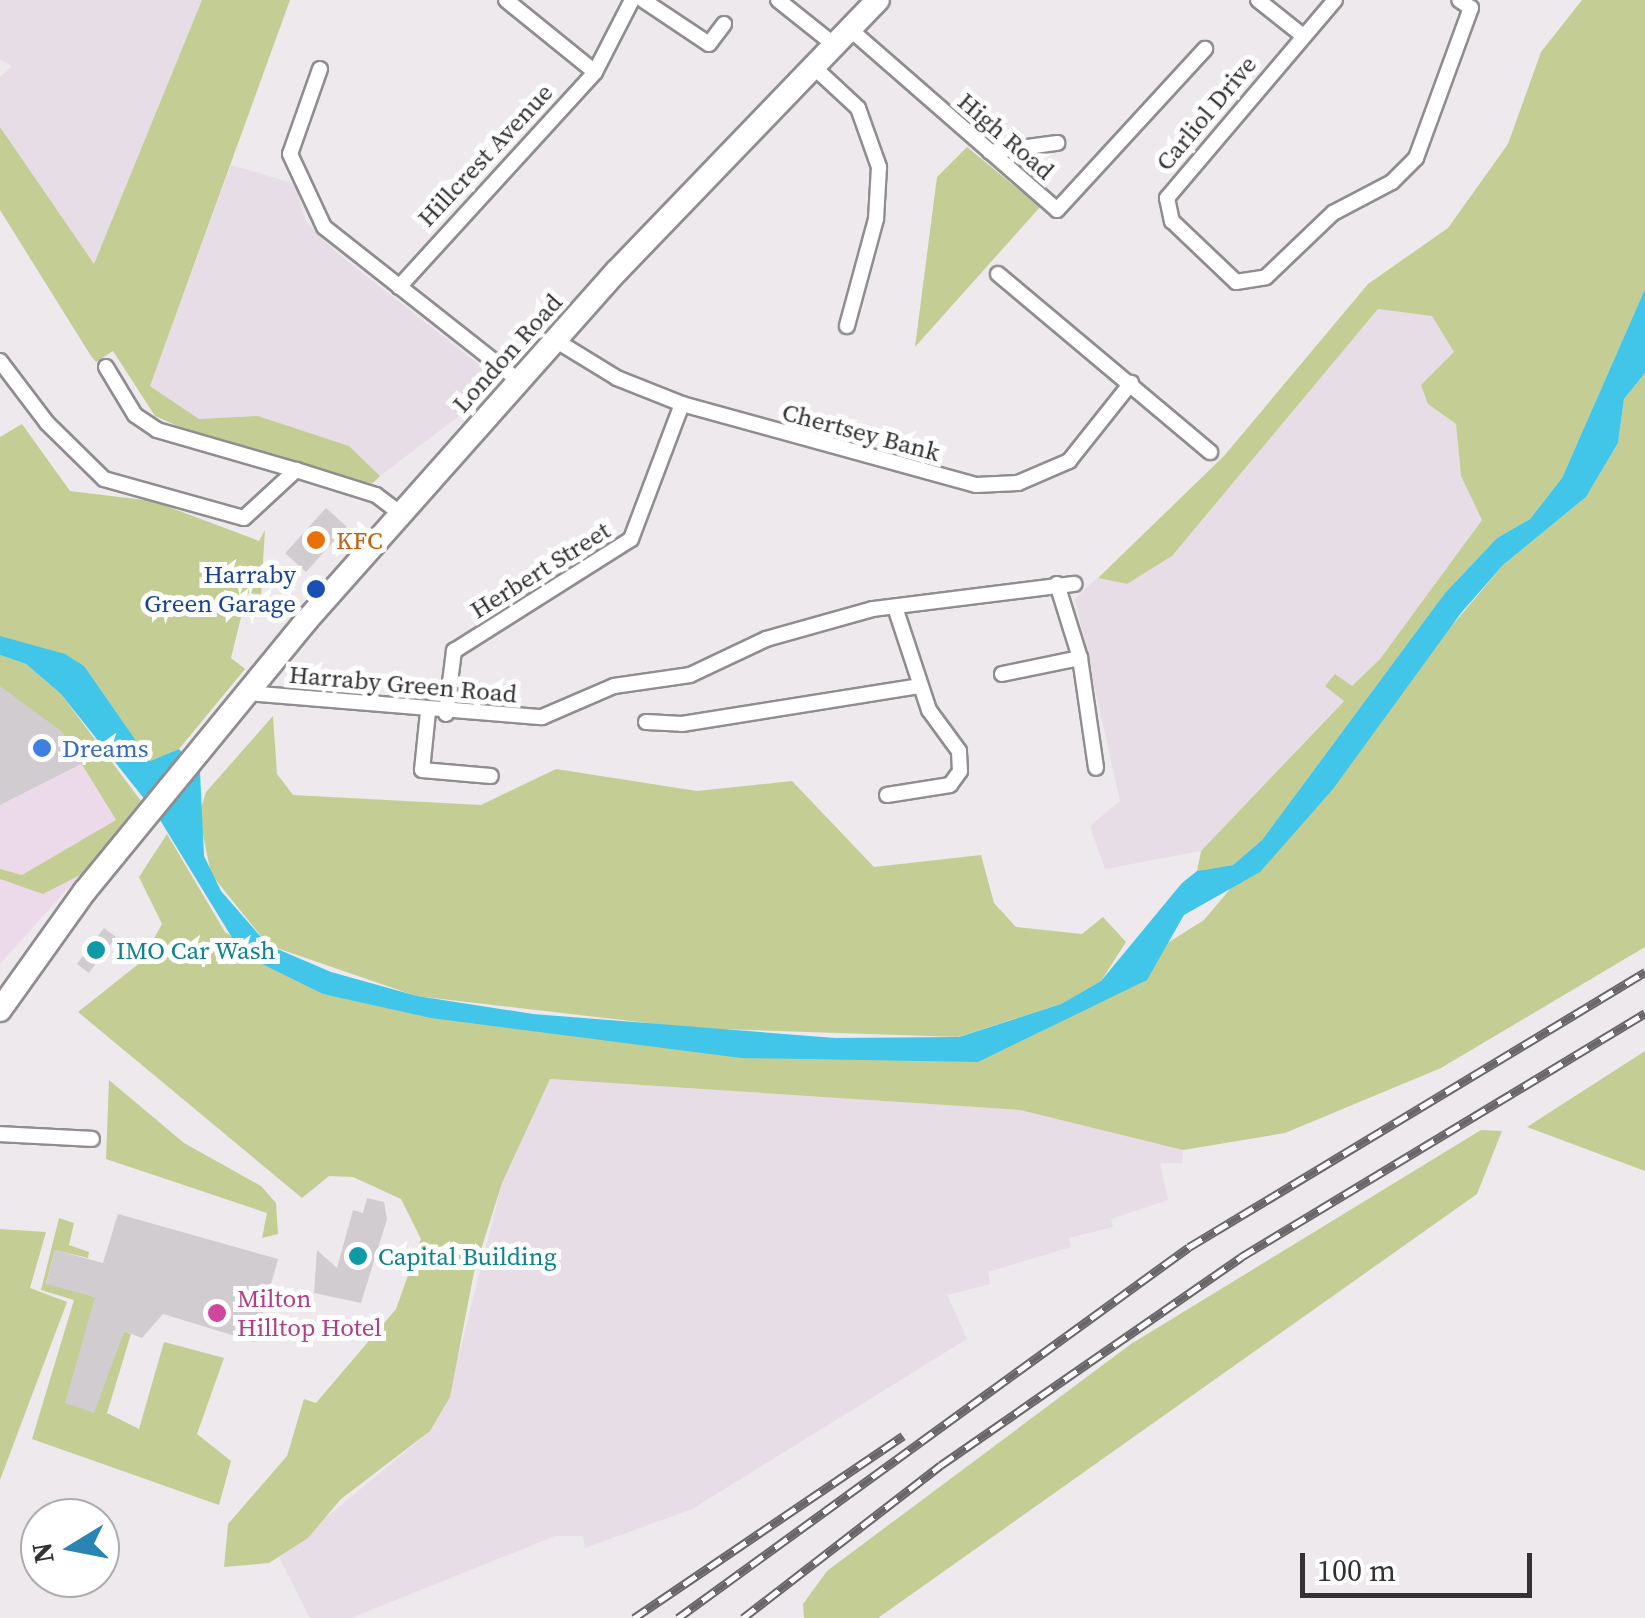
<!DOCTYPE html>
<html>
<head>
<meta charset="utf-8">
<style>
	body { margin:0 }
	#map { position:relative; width:1645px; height:1618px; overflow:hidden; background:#ede9ed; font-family:"Source Serif 4",serif }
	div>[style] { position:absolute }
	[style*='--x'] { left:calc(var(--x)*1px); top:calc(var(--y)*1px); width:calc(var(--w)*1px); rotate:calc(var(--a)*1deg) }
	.commercial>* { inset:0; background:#ecdaeb }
	.built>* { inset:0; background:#e7dde7 }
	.green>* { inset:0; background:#c4ce94 }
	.water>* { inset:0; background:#41c6e9 }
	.building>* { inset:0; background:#d0cccf; transform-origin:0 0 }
	.roads { filter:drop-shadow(2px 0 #908d90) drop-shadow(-2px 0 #908d90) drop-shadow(0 2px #908d90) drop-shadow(0 -2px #908d90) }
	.minor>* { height:14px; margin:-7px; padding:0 7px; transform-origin:7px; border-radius:7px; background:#fff }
	.primary>* { height:22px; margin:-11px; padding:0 11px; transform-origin:11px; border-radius:11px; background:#fff }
	.rail>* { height:9px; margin-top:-4.5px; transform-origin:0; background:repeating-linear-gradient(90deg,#fff 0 15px,#696669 0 30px); box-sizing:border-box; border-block:2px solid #696669 }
	.dots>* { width:28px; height:28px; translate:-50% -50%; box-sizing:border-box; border:5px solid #fff; border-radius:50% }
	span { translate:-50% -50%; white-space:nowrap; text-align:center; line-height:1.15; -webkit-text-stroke:10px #fff; paint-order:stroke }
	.street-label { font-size:25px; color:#343234 }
	.food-label { font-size:25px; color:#c56008 }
	.left { translate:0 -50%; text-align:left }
	.transit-label { font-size:25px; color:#164399 }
	.right { translate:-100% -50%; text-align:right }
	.shop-label { font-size:25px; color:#366cbe }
	.culture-label { font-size:25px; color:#0d838f }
	.hotel-label { font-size:25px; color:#b23c85 }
	.north { position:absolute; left:20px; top:1498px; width:100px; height:100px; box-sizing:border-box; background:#fff; border:2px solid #aeadae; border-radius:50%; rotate:260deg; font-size:28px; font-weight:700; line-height:40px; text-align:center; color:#343234 }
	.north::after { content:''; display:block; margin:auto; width:35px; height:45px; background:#2b85b3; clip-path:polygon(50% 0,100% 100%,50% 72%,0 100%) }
	.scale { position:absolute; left:1300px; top:1553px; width:232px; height:45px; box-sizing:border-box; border:5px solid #343234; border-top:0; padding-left:12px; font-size:30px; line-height:35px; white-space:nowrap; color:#343234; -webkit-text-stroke:8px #fff; paint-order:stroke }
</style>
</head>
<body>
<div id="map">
	<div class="commercial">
		<i style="clip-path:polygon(0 688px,62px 732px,121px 829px,0 964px)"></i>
	</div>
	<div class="built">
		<i style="clip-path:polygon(0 0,202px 0,94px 265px,0 127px,0 77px,12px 66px,0 60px)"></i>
		<i style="clip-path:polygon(231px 165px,295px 184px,305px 220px,336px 252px,482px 367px,488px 384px,480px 400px,380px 476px,349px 446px,258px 416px,199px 419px,150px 386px)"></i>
		<i style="clip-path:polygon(1378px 309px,1432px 315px,1454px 352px,1428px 404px,1456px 424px,1461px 475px,1482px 520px,1380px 659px,1352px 686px,1325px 685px,1344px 700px,1201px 851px,1105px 869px,1090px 826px,1120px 801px,1075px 599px,1097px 578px,1127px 584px,1172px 556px)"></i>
		<i style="clip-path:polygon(550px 1079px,1020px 1110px,1183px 1150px,1182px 1163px,1160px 1163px,1168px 1200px,1111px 1219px,1113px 1227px,1069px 1238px,1071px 1247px,988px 1272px,990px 1284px,947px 1295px,967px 1339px,692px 1509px,585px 1548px,583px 1536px,555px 1536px,351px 1618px,310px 1618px,279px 1557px,430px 1431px,461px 1347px,502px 1183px)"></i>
	</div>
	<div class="green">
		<i style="clip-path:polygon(202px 0,290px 0,150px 386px,199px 419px,258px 416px,349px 446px,380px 476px,373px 483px,290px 476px,155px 416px,113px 351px,96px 362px,91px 356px,0 210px,0 127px,94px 264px)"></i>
		<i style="clip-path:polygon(1582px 0,1645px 0,1645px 289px,1562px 478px,1530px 519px,1497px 538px,1445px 593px,1262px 840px,1233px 865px,1197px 871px,1201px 851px,1344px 701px,1325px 686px,1335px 674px,1352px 686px,1380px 659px,1482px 520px,1461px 476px,1456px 424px,1428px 404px,1421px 385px,1454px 352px,1432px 316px,1378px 309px,1172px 556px,1127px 584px,1098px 578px,1224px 456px,1368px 284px,1448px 228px,1508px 144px,1541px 52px)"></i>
		<i style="clip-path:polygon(967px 147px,1040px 207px,915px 347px,937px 177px)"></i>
		<i style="clip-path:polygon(1645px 373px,1645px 947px,1441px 1068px,1285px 1133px,1183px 1150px,1020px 1110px,550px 1079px,502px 1183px,474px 1272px,450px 1397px,430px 1431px,341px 1499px,308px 1538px,269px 1563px,224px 1567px,228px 1524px,287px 1456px,304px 1399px,316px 1403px,396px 1309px,421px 1239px,401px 1199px,353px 1177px,329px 1176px,302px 1198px,78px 1012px,141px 962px,162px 924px,139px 877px,167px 834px,225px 932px,323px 994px,978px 1062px,1204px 920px,1503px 565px,1586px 497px,1618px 443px,1624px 399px)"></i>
		<i style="clip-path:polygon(22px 424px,70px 491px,153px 501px,259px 541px,265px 530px,261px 594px,247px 593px,231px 658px,245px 669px,179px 749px,150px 761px,65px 665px,0 645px,0 437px)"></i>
		<i style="clip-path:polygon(0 655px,26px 664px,61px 694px,141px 801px,82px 874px,43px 894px,0 879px,0 869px,22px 875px,116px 820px,62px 732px,0 688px)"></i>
		<i style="clip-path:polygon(273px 716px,277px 774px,293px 795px,481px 805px,556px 769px,697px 791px,792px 781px,874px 867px,981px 855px,994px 903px,1016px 927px,1082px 934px,1103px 917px,1126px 942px,1101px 981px,1061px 1004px,958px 1037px,691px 1028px,416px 996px,268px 945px,211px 874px,199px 815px,206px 792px)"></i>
		<i style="clip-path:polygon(1645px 1051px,1645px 1171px,1527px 1127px)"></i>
		<i style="clip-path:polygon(109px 1080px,184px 1143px,261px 1186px,276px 1203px,278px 1234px,262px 1238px,267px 1213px,106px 1159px)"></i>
		<i style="clip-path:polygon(1481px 1130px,1502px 1131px,1477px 1194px,878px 1618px,804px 1618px,803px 1604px,827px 1571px,1131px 1344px)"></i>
		<i style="clip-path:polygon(59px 1218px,74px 1223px,69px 1245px,89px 1252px,88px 1258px,55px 1250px,46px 1283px,95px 1297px,94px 1412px,124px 1331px,131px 1334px,107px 1413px,139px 1429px,164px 1342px,224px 1358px,197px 1434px,231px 1461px,219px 1505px,32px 1439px,74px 1300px,41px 1290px)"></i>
		<i style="clip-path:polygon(0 1229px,46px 1232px,30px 1288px,67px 1302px,0 1480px)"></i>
	</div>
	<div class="water">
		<i style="clip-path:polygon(1645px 289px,1645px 373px,1624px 399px,1618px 443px,1586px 497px,1503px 565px,1461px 613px,1333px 789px,1260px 872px,1184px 915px,1147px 980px,978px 1062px,741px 1058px,431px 1018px,323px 994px,242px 954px,157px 815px,61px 694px,26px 664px,0 655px,0 636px,65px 654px,84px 666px,150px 761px,179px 749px,200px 772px,204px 856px,221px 891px,268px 945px,331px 972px,417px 996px,533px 1014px,835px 1038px,959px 1037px,1061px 1004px,1101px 981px,1182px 883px,1197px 871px,1233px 865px,1262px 840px,1445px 593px,1497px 538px,1530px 519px,1562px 478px)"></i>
	</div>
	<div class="building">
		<i style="left:326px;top:508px;width:28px;height:61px;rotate:42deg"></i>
		<i style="clip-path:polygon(0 686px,62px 732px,81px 764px,0 805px)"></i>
		<i style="left:104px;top:928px;width:15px;height:45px;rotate:37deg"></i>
		<i style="clip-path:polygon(367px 1198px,384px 1202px,387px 1219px,361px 1303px,314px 1293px,317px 1250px,337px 1268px,353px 1210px,363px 1213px)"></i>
		<i style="clip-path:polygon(118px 1214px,278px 1259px,255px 1342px,163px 1314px,142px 1338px,124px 1331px,94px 1413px,65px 1403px,95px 1297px,46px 1284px,55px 1250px,103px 1263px)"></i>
	</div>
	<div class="roads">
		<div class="minor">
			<i style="--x:506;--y:0;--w:114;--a:39"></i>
			<i style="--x:643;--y:0;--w:79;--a:33.7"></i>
			<i style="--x:709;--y:44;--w:25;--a:-53"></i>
			<i style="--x:778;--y:0;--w:75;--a:38.5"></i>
			<i style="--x:1258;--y:0;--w:56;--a:38.5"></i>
			<i style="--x:1335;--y:0;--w:260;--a:130.3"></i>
			<i style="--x:1167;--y:198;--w:24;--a:78"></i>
			<i style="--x:1172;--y:221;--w:88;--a:43.6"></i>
			<i style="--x:1236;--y:282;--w:30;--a:-9"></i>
			<i style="--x:1266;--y:277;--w:93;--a:-43.7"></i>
			<i style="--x:1333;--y:213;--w:67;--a:-27.7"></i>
			<i style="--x:1392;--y:182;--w:34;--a:-45"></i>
			<i style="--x:1416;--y:158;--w:160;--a:-69.9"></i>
			<i style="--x:1471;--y:8;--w:14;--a:-146"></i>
			<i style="--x:852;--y:31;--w:272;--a:41.1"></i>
			<i style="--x:1057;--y:210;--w:219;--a:-47.4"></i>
			<i style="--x:320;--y:69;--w:90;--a:109.4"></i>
			<i style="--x:290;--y:154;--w:81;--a:65"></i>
			<i style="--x:324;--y:227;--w:247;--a:38.3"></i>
			<i style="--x:817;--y:70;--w:56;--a:42.8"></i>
			<i style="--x:858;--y:108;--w:63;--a:70.4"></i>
			<i style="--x:879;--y:167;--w:52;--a:93.3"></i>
			<i style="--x:876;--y:219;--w:111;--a:105.2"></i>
			<i style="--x:990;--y:152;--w:68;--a:-7.7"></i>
			<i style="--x:998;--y:274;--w:277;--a:40"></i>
			<i style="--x:399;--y:287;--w:291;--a:-47.6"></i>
			<i style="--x:595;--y:72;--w:81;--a:-62.8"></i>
			<i style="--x:555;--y:340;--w:73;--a:31.5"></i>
			<i style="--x:617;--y:378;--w:70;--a:21.8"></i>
			<i style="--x:682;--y:404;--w:305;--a:15.4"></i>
			<i style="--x:976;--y:485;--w:42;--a:-2.7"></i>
			<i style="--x:1018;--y:483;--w:56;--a:-23.3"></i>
			<i style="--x:1069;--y:461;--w:100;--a:-51.5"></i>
			<i style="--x:0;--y:361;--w:78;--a:52.8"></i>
			<i style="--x:47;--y:423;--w:80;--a:44.5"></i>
			<i style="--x:104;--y:479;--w:145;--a:15.6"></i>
			<i style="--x:244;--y:518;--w:71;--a:-42.7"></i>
			<i style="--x:296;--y:470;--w:84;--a:17.4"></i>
			<i style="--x:376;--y:495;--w:30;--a:37"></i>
			<i style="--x:106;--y:367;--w:56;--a:58.9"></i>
			<i style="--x:135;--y:415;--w:27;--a:34"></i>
			<i style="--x:157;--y:430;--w:145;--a:16.1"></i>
			<i style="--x:1057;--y:584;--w:77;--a:72.7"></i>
			<i style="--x:1080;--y:658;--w:111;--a:81.7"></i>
			<i style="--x:1002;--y:674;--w:80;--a:-11.6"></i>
			<i style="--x:247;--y:693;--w:296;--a:4.7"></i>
			<i style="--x:542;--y:717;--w:78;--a:-23.3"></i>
			<i style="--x:614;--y:686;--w:77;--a:-8.2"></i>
			<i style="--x:690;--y:675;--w:84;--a:-25.3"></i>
			<i style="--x:766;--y:639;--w:111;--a:-15.7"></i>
			<i style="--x:873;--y:609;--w:203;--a:-7.1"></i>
			<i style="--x:428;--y:712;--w:58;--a:95.9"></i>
			<i style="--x:422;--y:770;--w:69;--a:5"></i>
			<i style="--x:446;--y:714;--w:64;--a:-82.8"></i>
			<i style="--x:454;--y:651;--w:209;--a:-32.3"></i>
			<i style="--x:631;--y:539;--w:144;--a:-69.3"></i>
			<i style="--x:646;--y:722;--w:36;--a:3"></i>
			<i style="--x:682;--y:724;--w:240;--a:-9.1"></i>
			<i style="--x:887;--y:795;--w:64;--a:-9"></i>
			<i style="--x:950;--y:785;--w:17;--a:-54"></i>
			<i style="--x:960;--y:771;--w:20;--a:-93"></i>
			<i style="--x:959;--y:751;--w:51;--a:-126.2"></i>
			<i style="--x:929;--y:710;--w:108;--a:-108.3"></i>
			<i style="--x:0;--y:1134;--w:92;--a:3.1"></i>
		</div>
		<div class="primary">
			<i style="--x:0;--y:1010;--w:146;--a:-54.5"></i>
			<i style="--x:85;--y:891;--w:349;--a:-50.7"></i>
			<i style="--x:306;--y:621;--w:468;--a:-48.4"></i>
			<i style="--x:617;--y:271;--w:376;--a:-46.1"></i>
		</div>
	</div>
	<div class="rail">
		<i style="--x:634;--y:1618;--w:325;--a:-34.1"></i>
		<i style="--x:678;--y:1618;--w:631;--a:-35.98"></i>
		<i style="--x:1189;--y:1247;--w:533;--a:-31.09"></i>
		<i style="--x:743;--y:1618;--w:250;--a:-37.7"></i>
		<i style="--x:941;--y:1465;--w:365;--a:-34.7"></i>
		<i style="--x:1241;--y:1257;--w:472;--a:-31.1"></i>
	</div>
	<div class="dots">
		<i style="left:316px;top:540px;background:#e8710a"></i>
		<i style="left:316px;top:589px;background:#1a4fb4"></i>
		<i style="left:42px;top:748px;background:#3f7fe0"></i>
		<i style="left:96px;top:950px;background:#0f9aa8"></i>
		<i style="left:358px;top:1256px;background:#0f9aa8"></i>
		<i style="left:217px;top:1313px;background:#d1479c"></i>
	</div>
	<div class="street-label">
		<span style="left:1206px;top:113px;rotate:-50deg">Carliol Drive</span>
		<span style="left:1006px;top:136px;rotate:41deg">High Road</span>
		<span style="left:485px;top:155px;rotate:-47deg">Hillcrest Avenue</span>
		<span style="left:507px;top:353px;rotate:-48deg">London Road</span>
		<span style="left:861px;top:432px;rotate:15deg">Chertsey Bank</span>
		<span style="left:540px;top:570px;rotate:-32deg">Herbert Street</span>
		<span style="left:403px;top:684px;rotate:5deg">Harraby Green Road</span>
	</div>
	<div class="food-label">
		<span class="left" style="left:336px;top:540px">KFC</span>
	</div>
	<div class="transit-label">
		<span class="right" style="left:296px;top:589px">Harraby<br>Green Garage</span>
	</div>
	<div class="shop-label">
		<span class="left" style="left:62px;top:748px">Dreams</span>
	</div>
	<div class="culture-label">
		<span class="left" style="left:116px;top:950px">IMO Car Wash</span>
		<span class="left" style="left:378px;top:1256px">Capital Building</span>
	</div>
	<div class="hotel-label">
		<span class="left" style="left:237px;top:1313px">Milton<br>Hilltop Hotel</span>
	</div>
	<div class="north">N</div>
	<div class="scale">100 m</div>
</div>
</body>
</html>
